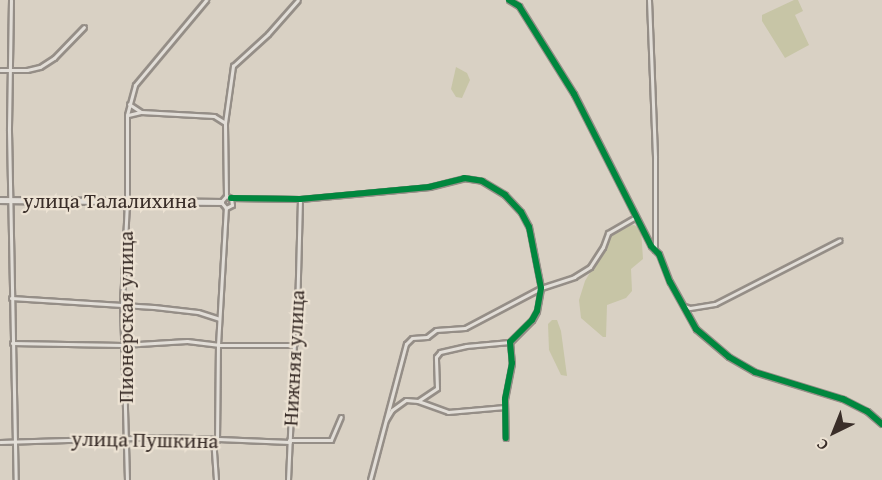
<!DOCTYPE html>
<html>
<head>
<meta charset="utf-8">
<style>
	body { margin:0 }
	#map { position:relative; width:882px; height:480px; overflow:hidden; background:#d9d1c4; font-family:"Gentium Book Plus",serif }
	div>[style] { position:absolute }
	[style*='--x'] { left:calc(var(--x)*1px); top:calc(var(--y)*1px); width:calc(var(--w)*1px); rotate:calc(var(--a)*1deg) }
	.green>* { inset:0; background:#c7c5a6 }
	.roads { filter:drop-shadow(2px 0 #958e87) drop-shadow(-2px 0 #958e87) drop-shadow(0 2px #958e87) drop-shadow(0 -2px #958e87) }
	.street>* { height:3px; margin:-1.5px; padding:0 1.5px; transform-origin:1.5px; border-radius:1.5px; background:#e2ded8 }
	.secondary>* { height:4.5px; margin:-2.25px; padding:0 2.25px; transform-origin:2.25px; border-radius:2.25px; background:#e2ded8 }
	.cycleway>* { height:6px; margin:-3px; padding:0 3px; transform-origin:3px; border-radius:3px; background:#00873e }
	span { translate:-50% -50%; white-space:nowrap; text-align:center; line-height:1.15; -webkit-text-stroke:4.5px #ece2d3; paint-order:stroke }
	.street-label { font-size:21px; color:#3a2e29 }
	.north { position:absolute; left:804px; top:402px; width:60px; height:60px; -webkit-text-stroke:4px #ece2d3; paint-order:stroke; rotate:223deg; font-size:16px; font-weight:700; line-height:24px; text-align:center; color:#3a2e29 }
	.north::after { content:''; display:block; margin:auto; width:21px; height:27px; background:#3a2e29; clip-path:polygon(50% 0,100% 100%,50% 72%,0 100%) }
</style>
</head>
<body>
<div id="map">
	<div class="green">
		<i style="clip-path:polygon(794px 0,798px 0,803px 11px,795px 15px,809px 45px,785px 58px,762px 21px,762px 15px)"></i>
		<i style="clip-path:polygon(456px 67px,467px 73px,470px 80px,462px 98px,456px 97px,451px 89px)"></i>
		<i style="clip-path:polygon(634px 225px,641px 229px,643px 259px,631px 269px,632px 291px,626px 298px,607px 305px,606px 337px,603px 337px,581px 318px,579px 300px,585px 281px,614px 232px,624px 226px)"></i>
		<i style="clip-path:polygon(552px 320px,557px 320px,561px 331px,567px 376px,561px 375px,549px 350px,548px 324px)"></i>
	</div>
	<div class="roads">
		<div class="street">
			<i style="--x:11;--y:0;--w:131;--a:90.9"></i>
			<i style="--x:9;--y:131;--w:349;--a:88.9"></i>
			<i style="--x:509;--y:0;--w:12;--a:31"></i>
			<i style="--x:519;--y:6;--w:104;--a:58"></i>
			<i style="--x:574;--y:94;--w:170;--a:63.1"></i>
			<i style="--x:651;--y:246;--w:11;--a:45"></i>
			<i style="--x:659;--y:254;--w:30;--a:69"></i>
			<i style="--x:670;--y:282;--w:54;--a:61"></i>
			<i style="--x:696;--y:329;--w:43;--a:40.3"></i>
			<i style="--x:729;--y:357;--w:30;--a:30"></i>
			<i style="--x:755;--y:372;--w:92;--a:17.1"></i>
			<i style="--x:843;--y:399;--w:27;--a:27"></i>
			<i style="--x:867;--y:411;--w:20;--a:41"></i>
			<i style="--x:649;--y:0;--w:158;--a:87.8"></i>
			<i style="--x:655;--y:158;--w:92;--a:90"></i>
			<i style="--x:0;--y:70;--w:27;--a:0"></i>
			<i style="--x:27;--y:70;--w:13;--a:-13"></i>
			<i style="--x:40;--y:67;--w:17;--a:-33"></i>
			<i style="--x:54;--y:58;--w:43;--a:-45.9"></i>
			<i style="--x:129;--y:104;--w:14;--a:34"></i>
			<i style="--x:128;--y:115;--w:13;--a:-13"></i>
			<i style="--x:141;--y:112;--w:73;--a:3.1"></i>
			<i style="--x:214;--y:116;--w:13;--a:32"></i>
			<i style="--x:226;--y:196;--w:73;--a:-90.8"></i>
			<i style="--x:225;--y:123;--w:58;--a:-82"></i>
			<i style="--x:233;--y:66;--w:47;--a:-42.4"></i>
			<i style="--x:268;--y:34;--w:45;--a:-48.6"></i>
			<i style="--x:226;--y:196;--w:5;--a:22"></i>
			<i style="--x:231;--y:198;--w:7;--a:82"></i>
			<i style="--x:232;--y:205;--w:7;--a:153"></i>
			<i style="--x:226;--y:208;--w:8;--a:-130"></i>
			<i style="--x:221;--y:202;--w:8;--a:-50"></i>
			<i style="--x:231;--y:198;--w:69;--a:0.8"></i>
			<i style="--x:300;--y:199;--w:130;--a:-5.3"></i>
			<i style="--x:429;--y:187;--w:36;--a:-14"></i>
			<i style="--x:464;--y:178;--w:18;--a:9"></i>
			<i style="--x:482;--y:181;--w:27;--a:31"></i>
			<i style="--x:505;--y:195;--w:23;--a:47"></i>
			<i style="--x:521;--y:212;--w:17;--a:62"></i>
			<i style="--x:529;--y:227;--w:62;--a:78.9"></i>
			<i style="--x:541;--y:288;--w:23;--a:100"></i>
			<i style="--x:537;--y:311;--w:10;--a:119"></i>
			<i style="--x:532;--y:320;--w:31;--a:135"></i>
			<i style="--x:510;--y:342;--w:21;--a:85"></i>
			<i style="--x:512;--y:363;--w:37;--a:101"></i>
			<i style="--x:505;--y:399;--w:39;--a:89"></i>
			<i style="--x:11;--y:298;--w:143;--a:3.6"></i>
			<i style="--x:154;--y:307;--w:44;--a:6.5"></i>
			<i style="--x:198;--y:312;--w:22;--a:18"></i>
			<i style="--x:684;--y:306;--w:6;--a:18"></i>
			<i style="--x:690;--y:308;--w:25;--a:-9"></i>
			<i style="--x:715;--y:304;--w:140;--a:-27.1"></i>
			<i style="--x:12;--y:343;--w:110;--a:1"></i>
			<i style="--x:122;--y:345;--w:65;--a:-3.5"></i>
			<i style="--x:187;--y:341;--w:31;--a:7"></i>
			<i style="--x:218;--y:345;--w:76;--a:0"></i>
			<i style="--x:418;--y:401;--w:23;--a:-34"></i>
			<i style="--x:437;--y:388;--w:31;--a:-92"></i>
			<i style="--x:436;--y:357;--w:6;--a:-51"></i>
			<i style="--x:440;--y:352;--w:27;--a:-13"></i>
			<i style="--x:466;--y:346;--w:44;--a:-5.2"></i>
			<i style="--x:386;--y:420;--w:12;--a:-59"></i>
			<i style="--x:392;--y:410;--w:17;--a:-36"></i>
			<i style="--x:406;--y:400;--w:12;--a:5"></i>
			<i style="--x:418;--y:401;--w:32;--a:20"></i>
			<i style="--x:448;--y:412;--w:57;--a:-5"></i>
			<i style="--x:289;--y:440;--w:42;--a:0"></i>
			<i style="--x:331;--y:440;--w:25;--a:-67"></i>
			<i style="--x:0;--y:442;--w:170;--a:-1.7"></i>
			<i style="--x:170;--y:437;--w:120;--a:2.4"></i>
			<i style="--x:127;--y:480;--w:176;--a:-91.6"></i>
			<i style="--x:122;--y:304;--w:101;--a:-87.2"></i>
			<i style="--x:127;--y:203;--w:88;--a:-90"></i>
			<i style="--x:127;--y:115;--w:31;--a:-75"></i>
			<i style="--x:135;--y:85;--w:111;--a:-50.1"></i>
			<i style="--x:216;--y:480;--w:39;--a:-94"></i>
			<i style="--x:213;--y:441;--w:4;--a:-14"></i>
			<i style="--x:217;--y:440;--w:95;--a:-89.4"></i>
			<i style="--x:218;--y:345;--w:137;--a:-86.7"></i>
			<i style="--x:288;--y:480;--w:135;--a:-87.5"></i>
			<i style="--x:294;--y:345;--w:16;--a:-68"></i>
			<i style="--x:300;--y:330;--w:16;--a:-101"></i>
			<i style="--x:297;--y:314;--w:115;--a:-88.5"></i>
			<i style="--x:370;--y:480;--w:141;--a:-75.2"></i>
			<i style="--x:406;--y:344;--w:8;--a:-45"></i>
			<i style="--x:412;--y:338;--w:15;--a:-4"></i>
			<i style="--x:427;--y:337;--w:11;--a:-38"></i>
			<i style="--x:436;--y:330;--w:29;--a:-4"></i>
			<i style="--x:465;--y:328;--w:86;--a:-27.8"></i>
			<i style="--x:541;--y:288;--w:35;--a:-18"></i>
			<i style="--x:574;--y:277;--w:19;--a:-32"></i>
			<i style="--x:590;--y:267;--w:24;--a:-57"></i>
			<i style="--x:603;--y:247;--w:15;--a:-70"></i>
			<i style="--x:608;--y:233;--w:32;--a:-30"></i>
		</div>
		<div class="secondary">
			<i style="--x:0;--y:200;--w:221;--a:0.5"></i>
		</div>
	</div>
	<div class="cycleway">
		<i style="--x:509;--y:0;--w:12;--a:31"></i>
		<i style="--x:519;--y:6;--w:104;--a:58"></i>
		<i style="--x:574;--y:94;--w:170;--a:63.1"></i>
		<i style="--x:651;--y:246;--w:11;--a:45"></i>
		<i style="--x:659;--y:254;--w:30;--a:69"></i>
		<i style="--x:670;--y:282;--w:54;--a:61"></i>
		<i style="--x:696;--y:329;--w:43;--a:40.3"></i>
		<i style="--x:729;--y:357;--w:30;--a:30"></i>
		<i style="--x:755;--y:372;--w:92;--a:17.1"></i>
		<i style="--x:843;--y:399;--w:27;--a:27"></i>
		<i style="--x:867;--y:411;--w:20;--a:41"></i>
		<i style="--x:231;--y:198;--w:69;--a:0.8"></i>
		<i style="--x:300;--y:199;--w:130;--a:-5.3"></i>
		<i style="--x:429;--y:187;--w:36;--a:-14"></i>
		<i style="--x:464;--y:178;--w:18;--a:9"></i>
		<i style="--x:482;--y:181;--w:27;--a:31"></i>
		<i style="--x:505;--y:195;--w:23;--a:47"></i>
		<i style="--x:521;--y:212;--w:17;--a:62"></i>
		<i style="--x:529;--y:227;--w:62;--a:78.9"></i>
		<i style="--x:541;--y:288;--w:23;--a:100"></i>
		<i style="--x:537;--y:311;--w:10;--a:119"></i>
		<i style="--x:532;--y:320;--w:31;--a:135"></i>
		<i style="--x:510;--y:342;--w:21;--a:85"></i>
		<i style="--x:512;--y:363;--w:37;--a:101"></i>
		<i style="--x:505;--y:399;--w:39;--a:89"></i>
	</div>
	<div class="street-label">
		<span style="left:110px;top:201px">улица Талалихина</span>
		<span style="left:126px;top:317px;rotate:-90deg">Пионерская улица</span>
		<span style="left:294px;top:358px;rotate:-87deg">Нижняя улица</span>
		<span style="left:145px;top:440px;rotate:1deg">улица Пушкина</span>
	</div>
	<div class="north">С</div>
</div>
</body>
</html>
